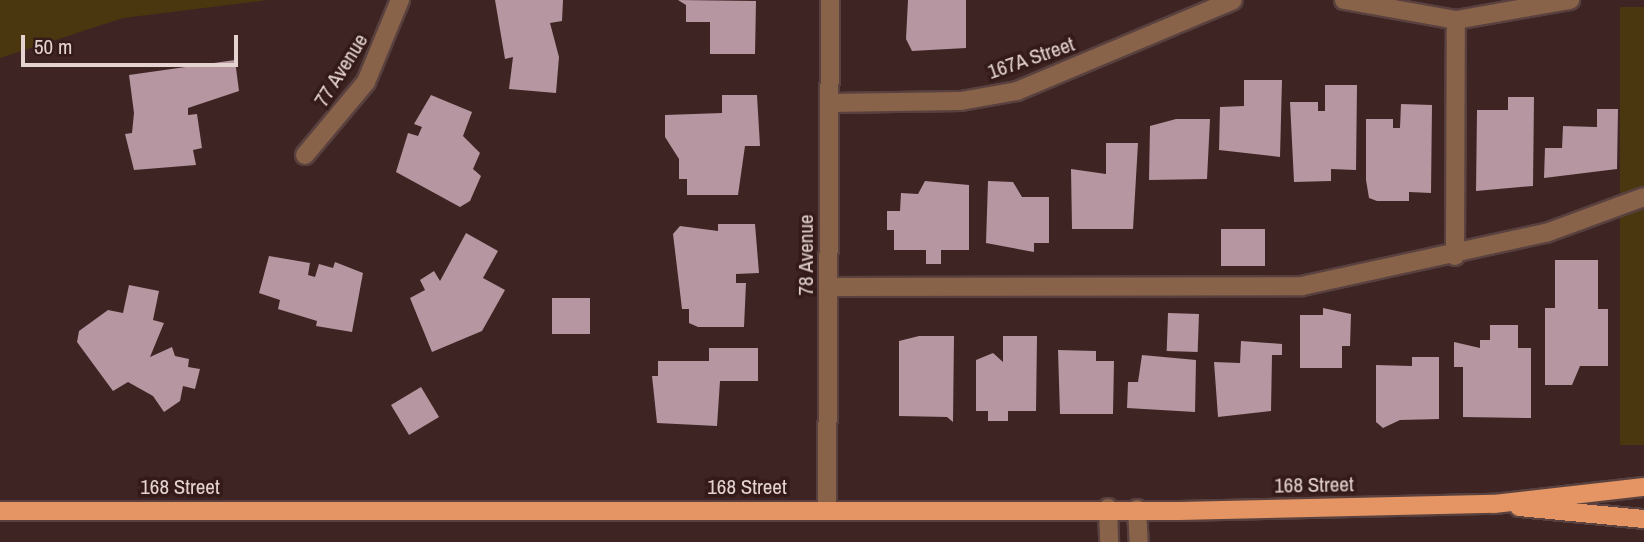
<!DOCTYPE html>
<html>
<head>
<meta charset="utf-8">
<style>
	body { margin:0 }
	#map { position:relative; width:1644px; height:542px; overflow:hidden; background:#3e2523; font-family:"Archivo Narrow",sans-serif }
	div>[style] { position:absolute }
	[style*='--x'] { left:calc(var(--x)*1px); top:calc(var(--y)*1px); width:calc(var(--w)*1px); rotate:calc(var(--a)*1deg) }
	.green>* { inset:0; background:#4b370f; transform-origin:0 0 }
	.building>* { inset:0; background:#b596a1; transform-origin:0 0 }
	.roads { filter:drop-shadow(2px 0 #59413f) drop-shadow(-2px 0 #59413f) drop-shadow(0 2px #59413f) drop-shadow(0 -2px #59413f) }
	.minor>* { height:18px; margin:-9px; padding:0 9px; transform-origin:9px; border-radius:9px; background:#89624a }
	.major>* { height:18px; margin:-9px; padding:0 9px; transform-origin:9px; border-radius:9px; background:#e49563 }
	span { translate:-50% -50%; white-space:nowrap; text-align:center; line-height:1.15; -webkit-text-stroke:7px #341b19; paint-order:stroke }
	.street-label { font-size:21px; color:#e4d3d1 }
	.scale { position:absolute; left:21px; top:35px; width:217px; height:32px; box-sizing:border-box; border:4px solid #e4d3d1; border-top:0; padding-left:9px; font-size:21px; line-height:24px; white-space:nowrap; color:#e4d3d1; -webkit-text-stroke:5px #341b19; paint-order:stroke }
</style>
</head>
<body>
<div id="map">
	<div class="green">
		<i style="clip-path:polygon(0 0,269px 0,123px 18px,0 58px)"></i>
		<i style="left:1644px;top:7px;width:438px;height:24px;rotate:90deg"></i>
	</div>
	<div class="building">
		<i style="clip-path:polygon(495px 0,563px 0,562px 21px,550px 23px,559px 57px,556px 93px,509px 89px,513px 57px,505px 59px)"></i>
		<i style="clip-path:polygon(678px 0,756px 1px,755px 54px,710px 54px,710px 22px,686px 22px,686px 5px)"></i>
		<i style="clip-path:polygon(908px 0,966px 0,966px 48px,912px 51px,906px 39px)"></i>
		<i style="clip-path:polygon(235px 60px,239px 91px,188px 108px,188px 115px,197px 114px,202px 148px,193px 150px,196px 165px,134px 170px,125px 134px,132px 133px,134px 113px,129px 75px)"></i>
		<i style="clip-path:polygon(1244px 80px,1282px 80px,1280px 157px,1219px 150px,1220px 107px,1244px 106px)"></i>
		<i style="clip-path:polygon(1325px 85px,1357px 85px,1356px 170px,1331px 169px,1331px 181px,1294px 182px,1290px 102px,1318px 102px,1318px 111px,1325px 111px)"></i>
		<i style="clip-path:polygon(431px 95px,472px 112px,463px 136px,480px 153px,473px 169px,481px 176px,470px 201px,460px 207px,396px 172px,408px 133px,418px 136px,422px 127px,414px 124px)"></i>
		<i style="clip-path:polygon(722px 95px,757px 95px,760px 146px,745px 146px,738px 195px,687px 195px,687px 179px,679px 179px,679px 159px,665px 137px,665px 115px,722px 113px)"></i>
		<i style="clip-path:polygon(1508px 97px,1534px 97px,1533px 186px,1476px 191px,1477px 110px,1508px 110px)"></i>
		<i style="clip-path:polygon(1401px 104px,1432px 105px,1431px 193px,1409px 192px,1409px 201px,1377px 201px,1369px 198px,1366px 180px,1366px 119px,1393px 119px,1393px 128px,1400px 128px)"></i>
		<i style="clip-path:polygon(1597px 109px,1618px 109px,1617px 169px,1544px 178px,1545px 148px,1562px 148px,1563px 126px,1597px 127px)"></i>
		<i style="clip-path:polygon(1176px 119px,1210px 119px,1207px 179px,1149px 180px,1150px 126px)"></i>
		<i style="clip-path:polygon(1106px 143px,1138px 143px,1133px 229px,1072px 229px,1071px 169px,1106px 174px)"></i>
		<i style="clip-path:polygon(925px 181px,969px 185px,969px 250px,941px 250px,941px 264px,926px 264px,926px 250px,894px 250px,894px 230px,887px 230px,887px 211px,900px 211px,901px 193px,918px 194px)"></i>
		<i style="clip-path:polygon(988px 181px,1013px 182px,1022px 197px,1049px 197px,1049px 243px,1034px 243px,1034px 252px,986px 243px)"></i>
		<i style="clip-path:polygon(718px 224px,755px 224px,759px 273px,736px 274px,736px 283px,746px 283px,744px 327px,698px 327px,689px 323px,689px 309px,682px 309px,673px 234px,680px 226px,718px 231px)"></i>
		<i style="left:1221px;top:229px;width:44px;height:37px"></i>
		<i style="clip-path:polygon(466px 233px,498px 251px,483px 278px,505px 290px,482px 331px,432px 352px,410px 298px,425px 290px,420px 280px,434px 271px,440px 281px)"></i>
		<i style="clip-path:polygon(269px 256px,310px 263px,308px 275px,315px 277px,319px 264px,333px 268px,335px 262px,363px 273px,352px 332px,316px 326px,317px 321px,278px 309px,280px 300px,259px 293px)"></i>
		<i style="clip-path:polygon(1555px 260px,1598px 260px,1598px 309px,1608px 309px,1608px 366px,1580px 366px,1572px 385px,1545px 385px,1545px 308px,1555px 308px)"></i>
		<i style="clip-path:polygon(129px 285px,159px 291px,153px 320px,164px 323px,150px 357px,172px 347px,175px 356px,189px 359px,188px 367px,200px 369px,195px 389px,183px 386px,180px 401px,164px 412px,153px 396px,128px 382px,113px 391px,77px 342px,79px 331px,108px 310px,123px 313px)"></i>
		<i style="left:590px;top:298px;width:36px;height:38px;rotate:90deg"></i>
		<i style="clip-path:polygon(1323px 308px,1351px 314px,1350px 346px,1342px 346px,1342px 368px,1300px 368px,1300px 315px,1323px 315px)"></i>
		<i style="left:1168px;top:313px;width:31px;height:38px;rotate:2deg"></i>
		<i style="clip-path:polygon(1490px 325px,1518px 325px,1518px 348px,1531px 348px,1531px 418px,1463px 417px,1463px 367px,1454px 367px,1454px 342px,1480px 348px,1480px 340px,1490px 340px)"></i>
		<i style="clip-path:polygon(919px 336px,954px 336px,953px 422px,947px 417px,899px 416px,899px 341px)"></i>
		<i style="clip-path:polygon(1003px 336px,1037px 336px,1036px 411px,1008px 411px,1008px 421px,988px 421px,988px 411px,976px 411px,976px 360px,993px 353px,1003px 362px)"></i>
		<i style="clip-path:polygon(1241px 341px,1282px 344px,1282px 355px,1272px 355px,1271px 411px,1218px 417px,1214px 362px,1240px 363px)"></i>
		<i style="clip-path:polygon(709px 348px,758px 348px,758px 381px,720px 381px,717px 426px,657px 423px,652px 376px,658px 376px,658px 361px,709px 361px)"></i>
		<i style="clip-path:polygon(1058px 350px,1096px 351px,1096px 361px,1114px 361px,1113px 414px,1060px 414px)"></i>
		<i style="clip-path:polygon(1142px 355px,1196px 360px,1195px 412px,1127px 408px,1128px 382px,1138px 382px)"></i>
		<i style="clip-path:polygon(1412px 357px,1439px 357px,1439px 419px,1400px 420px,1383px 428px,1376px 422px,1376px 365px,1412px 366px)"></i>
		<i style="left:421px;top:387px;width:35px;height:35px;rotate:59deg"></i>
	</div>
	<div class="roads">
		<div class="minor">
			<i style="--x:1344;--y:0;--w:114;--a:10.1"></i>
			<i style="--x:1456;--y:20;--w:116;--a:-10"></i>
			<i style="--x:830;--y:103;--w:131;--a:-0.9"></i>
			<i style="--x:961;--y:101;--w:57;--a:-10.1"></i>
			<i style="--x:1017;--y:91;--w:234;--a:-22.8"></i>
			<i style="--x:305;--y:155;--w:95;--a:-50.1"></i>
			<i style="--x:366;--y:82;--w:89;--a:-67.5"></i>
			<i style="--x:1455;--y:256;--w:236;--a:-89.8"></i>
			<i style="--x:828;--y:287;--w:474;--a:-0.1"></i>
			<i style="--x:1302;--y:286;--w:250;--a:-12.3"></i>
			<i style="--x:1546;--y:233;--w:104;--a:-20.2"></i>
			<i style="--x:1108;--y:508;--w:34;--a:88"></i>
			<i style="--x:827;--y:509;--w:509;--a:-89.66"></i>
			<i style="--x:1137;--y:509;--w:33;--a:87"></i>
		</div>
		<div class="major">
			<i style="--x:1519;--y:507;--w:126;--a:5.5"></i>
			<i style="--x:0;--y:511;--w:1179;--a:0"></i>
			<i style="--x:1179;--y:511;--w:315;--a:-1.3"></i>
			<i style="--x:1494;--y:504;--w:151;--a:-6.5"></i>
		</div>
	</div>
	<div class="street-label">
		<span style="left:1031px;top:58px;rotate:-19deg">167A Street</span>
		<span style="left:341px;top:70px;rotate:-58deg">77 Avenue</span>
		<span style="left:806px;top:255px;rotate:-90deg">78 Avenue</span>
		<span style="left:1314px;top:485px;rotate:-1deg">168 Street</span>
		<span style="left:180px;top:487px">168 Street</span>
		<span style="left:747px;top:487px">168 Street</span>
	</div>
	<div class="scale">50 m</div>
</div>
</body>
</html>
